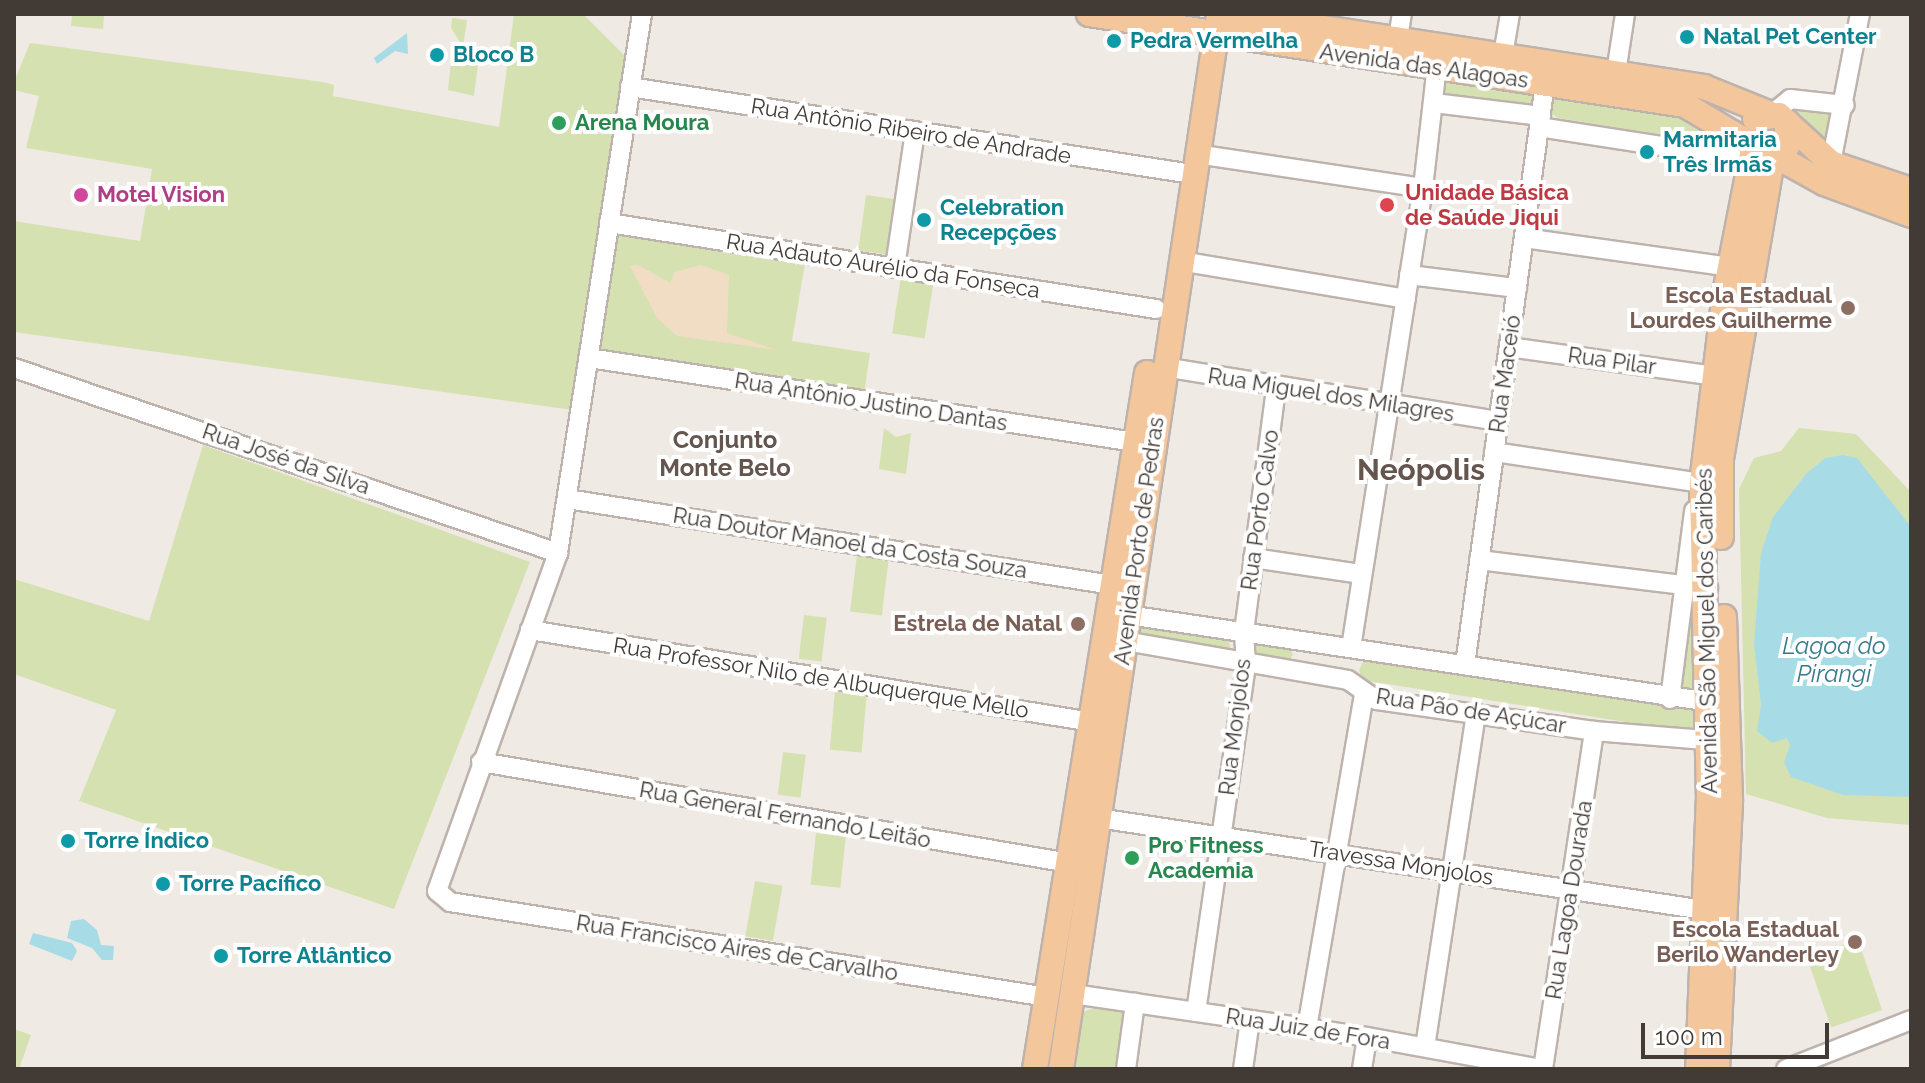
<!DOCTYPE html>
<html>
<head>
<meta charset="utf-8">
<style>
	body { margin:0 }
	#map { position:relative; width:1925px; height:1083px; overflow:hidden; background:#f0eae5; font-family:Raleway,sans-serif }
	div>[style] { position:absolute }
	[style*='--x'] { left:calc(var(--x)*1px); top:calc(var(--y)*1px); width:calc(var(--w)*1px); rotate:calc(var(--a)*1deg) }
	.green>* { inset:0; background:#d6e1b1; transform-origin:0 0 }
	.sand>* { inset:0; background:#f1ddc4 }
	.water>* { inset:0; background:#a7dce7 }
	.roads { filter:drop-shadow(2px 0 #beb3ac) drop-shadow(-2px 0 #beb3ac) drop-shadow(0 2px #beb3ac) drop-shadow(0 -2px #beb3ac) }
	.minor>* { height:18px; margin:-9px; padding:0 9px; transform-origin:9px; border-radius:9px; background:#fff }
	.major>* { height:24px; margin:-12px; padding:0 12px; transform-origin:12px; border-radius:12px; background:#f3c69b }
	.dots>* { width:22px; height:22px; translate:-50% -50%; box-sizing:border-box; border:4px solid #fff; border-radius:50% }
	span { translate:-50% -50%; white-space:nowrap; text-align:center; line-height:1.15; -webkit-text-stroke:8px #fff; paint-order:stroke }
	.culture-label { font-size:22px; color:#0d838f; font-weight:700 }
	.left { translate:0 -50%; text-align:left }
	.street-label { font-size:22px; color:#423a35 }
	.leisure-label { font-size:22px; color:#27864d; font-weight:700 }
	.health-label { font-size:22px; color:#be3a42; font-weight:700 }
	.hotel-label { font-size:22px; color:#b23c85; font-weight:700 }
	.education-label { font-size:22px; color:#785e54; font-weight:700 }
	.right { translate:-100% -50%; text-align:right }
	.neighbourhood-label { font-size:24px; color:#64564e; font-weight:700 }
	.water-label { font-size:24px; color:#357b8c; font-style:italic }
	.district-label { font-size:30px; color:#64564e; font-weight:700 }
	.frame { position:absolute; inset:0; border:16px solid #423a35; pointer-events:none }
	.scale { position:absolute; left:1641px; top:1023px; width:188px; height:36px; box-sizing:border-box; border:4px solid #423a35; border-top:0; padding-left:10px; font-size:24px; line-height:28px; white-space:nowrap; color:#423a35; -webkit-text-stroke:6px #fff; paint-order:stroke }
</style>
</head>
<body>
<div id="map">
	<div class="green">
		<i style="clip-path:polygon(72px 14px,104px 14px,103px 29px,71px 26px)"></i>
		<i style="clip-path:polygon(514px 14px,583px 14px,626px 57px,573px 410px,14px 332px,14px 221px,140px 241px,152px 169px,26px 148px,39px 96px,14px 90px,14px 82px,30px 43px,323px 82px,334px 85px,333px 96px,499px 127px)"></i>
		<i style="clip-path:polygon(452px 18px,467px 20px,463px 47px,451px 28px)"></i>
		<i style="clip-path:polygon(463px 53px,479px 56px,474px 96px,448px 90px,451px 62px,463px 67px)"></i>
		<i style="left:1443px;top:78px;width:95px;height:19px;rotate:9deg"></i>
		<i style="clip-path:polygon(1552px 90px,1695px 115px,1730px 146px,1558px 118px,1549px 112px)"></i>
		<i style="clip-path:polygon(1793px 106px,1837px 109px,1831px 146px,1823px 138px)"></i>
		<i style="left:866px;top:195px;width:34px;height:56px;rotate:8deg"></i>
		<i style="clip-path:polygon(617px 234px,805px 263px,792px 341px,870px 353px,864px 394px,597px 352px)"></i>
		<i style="left:901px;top:277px;width:33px;height:57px;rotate:9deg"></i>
		<i style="clip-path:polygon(884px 428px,896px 437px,911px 433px,906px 474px,879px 469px)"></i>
		<i style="clip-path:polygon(1799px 428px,1856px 434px,1911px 492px,1911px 825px,1827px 818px,1746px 794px,1739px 489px,1754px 458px,1781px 451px)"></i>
		<i style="clip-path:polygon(203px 445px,530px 562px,394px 909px,79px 801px,116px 710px,14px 674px,14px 579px,149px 621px)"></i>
		<i style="left:857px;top:555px;width:32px;height:57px;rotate:7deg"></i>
		<i style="clip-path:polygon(1686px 593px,1699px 594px,1699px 689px,1677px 688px)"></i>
		<i style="left:804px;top:615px;width:23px;height:44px;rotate:7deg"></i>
		<i style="clip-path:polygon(1138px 626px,1228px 639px,1231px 650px,1136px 638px)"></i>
		<i style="clip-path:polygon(1250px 642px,1288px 647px,1293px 654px,1288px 664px,1250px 658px)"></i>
		<i style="clip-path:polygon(1366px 656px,1692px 706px,1703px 715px,1701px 734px,1362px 680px,1359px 670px)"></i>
		<i style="left:835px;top:690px;width:32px;height:60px;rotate:5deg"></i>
		<i style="left:783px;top:752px;width:23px;height:43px;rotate:7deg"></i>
		<i style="left:816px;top:833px;width:30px;height:52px;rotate:6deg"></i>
		<i style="left:755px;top:881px;width:28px;height:56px;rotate:10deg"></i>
		<i style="left:1858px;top:940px;width:74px;height:54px;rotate:71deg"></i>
		<i style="clip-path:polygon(1097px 1007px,1130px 1013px,1121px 1069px,1070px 1069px,1079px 1013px)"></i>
		<i style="clip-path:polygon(14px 1029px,31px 1035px,19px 1069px,14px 1069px)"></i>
	</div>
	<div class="sand">
		<i style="clip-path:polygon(638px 265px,670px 283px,675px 272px,701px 265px,729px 275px,727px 333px,777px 350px,677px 336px,657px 318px,630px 266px)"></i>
	</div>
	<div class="water">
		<i style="clip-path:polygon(407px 33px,408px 54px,395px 51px,377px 64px,374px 58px)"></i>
		<i style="clip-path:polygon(1843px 455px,1857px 458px,1911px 527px,1911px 797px,1843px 795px,1791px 777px,1784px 762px,1790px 745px,1787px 738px,1772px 743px,1757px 731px,1761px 705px,1754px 644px,1761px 553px,1773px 517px,1806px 474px,1825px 458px)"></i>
		<i style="clip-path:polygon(84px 919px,97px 930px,101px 945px,114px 946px,113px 960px,102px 960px,92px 948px,67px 938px,71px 921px)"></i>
		<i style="clip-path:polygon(33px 933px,72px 943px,77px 951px,72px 961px,29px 944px)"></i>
	</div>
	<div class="roads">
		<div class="minor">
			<i style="--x:642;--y:14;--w:546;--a:98.86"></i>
			<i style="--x:558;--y:553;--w:359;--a:109.7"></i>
			<i style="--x:437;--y:891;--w:17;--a:40"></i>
			<i style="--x:450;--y:902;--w:605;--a:9.04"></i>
			<i style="--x:1396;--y:51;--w:37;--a:-81"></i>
			<i style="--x:1503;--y:55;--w:42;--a:-80.3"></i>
			<i style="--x:1614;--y:86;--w:73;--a:-81.3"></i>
			<i style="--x:630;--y:87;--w:569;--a:8.8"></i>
			<i style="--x:1434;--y:103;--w:108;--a:6.9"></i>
			<i style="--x:1773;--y:113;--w:22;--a:-39"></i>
			<i style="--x:1790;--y:99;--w:55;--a:6.2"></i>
			<i style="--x:1539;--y:127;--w:182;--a:8.8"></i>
			<i style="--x:1719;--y:155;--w:34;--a:-17"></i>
			<i style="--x:1196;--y:154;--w:230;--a:8.5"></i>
			<i style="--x:1831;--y:163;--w:152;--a:-79"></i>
			<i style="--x:609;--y:223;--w:554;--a:8.93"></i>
			<i style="--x:1524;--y:238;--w:208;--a:8"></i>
			<i style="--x:1180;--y:261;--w:229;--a:9.5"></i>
			<i style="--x:895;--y:267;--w:136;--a:-81.6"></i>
			<i style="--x:1409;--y:275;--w:109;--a:6.9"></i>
			<i style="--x:1509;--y:347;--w:209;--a:8"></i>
			<i style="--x:589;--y:358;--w:566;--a:8.75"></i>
			<i style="--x:1164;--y:367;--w:338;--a:9.2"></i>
			<i style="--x:14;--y:368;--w:575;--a:18.78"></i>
			<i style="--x:1494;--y:452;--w:210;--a:8.5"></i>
			<i style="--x:567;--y:499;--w:565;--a:8.96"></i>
			<i style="--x:1253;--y:558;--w:110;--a:8.4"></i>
			<i style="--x:1479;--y:560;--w:231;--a:7"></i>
			<i style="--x:1128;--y:615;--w:596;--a:8.5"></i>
			<i style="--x:530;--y:630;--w:582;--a:9.3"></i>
			<i style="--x:1125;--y:641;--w:226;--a:9.9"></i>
			<i style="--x:1348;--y:680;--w:35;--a:35"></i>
			<i style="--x:1377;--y:700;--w:219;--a:8.1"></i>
			<i style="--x:1594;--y:731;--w:124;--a:4.6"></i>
			<i style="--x:1351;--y:648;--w:466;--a:-81.1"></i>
			<i style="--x:1423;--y:188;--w:132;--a:-83.5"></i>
			<i style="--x:1465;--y:665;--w:587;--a:-82.17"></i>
			<i style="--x:1670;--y:699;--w:190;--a:-82.7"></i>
			<i style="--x:481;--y:762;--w:609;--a:9.74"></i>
			<i style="--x:1098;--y:818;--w:613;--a:8.63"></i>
			<i style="--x:1073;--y:994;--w:297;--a:8.3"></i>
			<i style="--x:1367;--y:1037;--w:178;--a:10.4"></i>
			<i style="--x:1196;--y:1012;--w:353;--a:-81.8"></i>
			<i style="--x:1246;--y:663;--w:31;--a:-94"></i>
			<i style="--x:1244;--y:632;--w:246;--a:-82.5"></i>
			<i style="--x:1307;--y:1028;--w:340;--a:-80.3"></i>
			<i style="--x:1425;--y:1047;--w:337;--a:-81.3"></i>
			<i style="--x:1126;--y:1069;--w:67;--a:-82.2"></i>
			<i style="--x:1243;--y:1069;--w:49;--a:-81.9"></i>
			<i style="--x:1362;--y:1069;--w:32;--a:-81"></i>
			<i style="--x:1543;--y:1069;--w:342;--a:-81.4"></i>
			<i style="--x:1786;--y:1069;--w:134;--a:-21.4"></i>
		</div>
		<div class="major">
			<i style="--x:1089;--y:14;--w:603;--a:8.68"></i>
			<i style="--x:1685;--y:105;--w:74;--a:30.7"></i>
			<i style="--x:1233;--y:14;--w:477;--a:8.8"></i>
			<i style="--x:1704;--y:87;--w:69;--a:22.1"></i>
			<i style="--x:1755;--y:119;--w:24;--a:-9"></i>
			<i style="--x:1779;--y:115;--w:71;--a:42.7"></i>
			<i style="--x:1831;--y:163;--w:84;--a:18.6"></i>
			<i style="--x:1759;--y:153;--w:14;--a:12"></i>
			<i style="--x:1773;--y:156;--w:17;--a:-36"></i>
			<i style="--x:1787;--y:146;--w:24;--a:-90"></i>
			<i style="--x:1774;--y:155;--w:57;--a:29.2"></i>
			<i style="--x:1824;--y:183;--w:93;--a:20.2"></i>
			<i style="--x:1721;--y:537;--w:78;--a:-90"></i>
			<i style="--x:1721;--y:459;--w:307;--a:-80.3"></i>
			<i style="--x:1035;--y:1069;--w:705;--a:-80.86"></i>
			<i style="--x:1061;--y:1069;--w:1067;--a:-81.48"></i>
			<i style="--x:1698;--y:1069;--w:269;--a:-87.7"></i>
			<i style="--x:1709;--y:800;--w:317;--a:-91.3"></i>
			<i style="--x:1702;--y:483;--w:191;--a:-83.1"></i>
			<i style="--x:1725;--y:293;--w:147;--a:-79"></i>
			<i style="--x:1717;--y:1069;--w:270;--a:-87.2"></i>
			<i style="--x:1730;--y:799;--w:182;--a:-91.9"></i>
		</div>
	</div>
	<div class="dots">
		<i style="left:1687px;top:37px;background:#0f9aa8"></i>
		<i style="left:1114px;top:41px;background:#0f9aa8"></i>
		<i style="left:437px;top:55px;background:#0f9aa8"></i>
		<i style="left:559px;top:123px;background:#2e9e5b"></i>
		<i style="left:1647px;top:152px;background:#0f9aa8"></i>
		<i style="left:81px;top:195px;background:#d1479c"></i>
		<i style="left:1387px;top:205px;background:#e0444e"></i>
		<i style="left:924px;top:220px;background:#0f9aa8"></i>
		<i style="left:1848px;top:308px;background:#8d6e63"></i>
		<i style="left:1078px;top:624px;background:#8d6e63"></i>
		<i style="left:68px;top:841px;background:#0f9aa8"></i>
		<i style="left:1132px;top:858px;background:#2e9e5b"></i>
		<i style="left:163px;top:884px;background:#0f9aa8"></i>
		<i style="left:1855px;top:942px;background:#8d6e63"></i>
		<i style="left:221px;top:956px;background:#0f9aa8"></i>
	</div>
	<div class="culture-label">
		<span class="left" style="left:1703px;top:37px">Natal Pet Center</span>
		<span class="left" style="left:1130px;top:41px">Pedra Vermelha</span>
		<span class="left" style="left:453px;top:55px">Bloco B</span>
		<span class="left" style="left:1663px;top:152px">Marmitaria<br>Três Irmãs</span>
		<span class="left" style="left:940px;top:220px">Celebration<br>Recepções</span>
		<span class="left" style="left:84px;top:841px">Torre Índico</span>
		<span class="left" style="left:179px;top:884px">Torre Pacífico</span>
		<span class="left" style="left:237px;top:956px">Torre Atlântico</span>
	</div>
	<div class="street-label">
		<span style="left:1424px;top:66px;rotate:8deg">Avenida das Alagoas</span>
		<span style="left:911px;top:131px;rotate:9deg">Rua Antônio Ribeiro de Andrade</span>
		<span style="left:883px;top:266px;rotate:9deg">Rua Adauto Aurélio da Fonseca</span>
		<span style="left:1612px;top:361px;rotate:8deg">Rua Pilar</span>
		<span style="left:1505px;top:374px;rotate:-82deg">Rua Maceió</span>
		<span style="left:1331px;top:395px;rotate:9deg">Rua Miguel dos Milagres</span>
		<span style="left:871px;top:402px;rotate:9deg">Rua Antônio Justino Dantas</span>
		<span style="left:286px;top:459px;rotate:19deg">Rua José da Silva</span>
		<span style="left:1260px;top:510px;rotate:-82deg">Rua Porto Calvo</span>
		<span style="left:1139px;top:541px;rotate:-82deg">Avenida Porto de Pedras</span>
		<span style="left:850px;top:543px;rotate:9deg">Rua Doutor Manoel da Costa Souza</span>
		<span style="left:1707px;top:631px;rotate:-91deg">Avenida São Miguel dos Caribés</span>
		<span style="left:821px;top:678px;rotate:9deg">Rua Professor Nilo de Albuquerque Mello</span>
		<span style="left:1471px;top:711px;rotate:9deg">Rua Pão de Açúcar</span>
		<span style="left:1235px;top:727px;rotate:-83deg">Rua Monjolos</span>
		<span style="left:785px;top:815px;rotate:10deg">Rua General Fernando Leitão</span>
		<span style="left:1401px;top:863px;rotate:9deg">Travessa Monjolos</span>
		<span style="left:1569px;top:900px;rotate:-81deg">Rua Lagoa Dourada</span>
		<span style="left:737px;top:948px;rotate:9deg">Rua Francisco Aires de Carvalho</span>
		<span style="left:1308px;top:1029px;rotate:9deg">Rua Juiz de Fora</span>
	</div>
	<div class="leisure-label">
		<span class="left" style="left:575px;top:123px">Arena Moura</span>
		<span class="left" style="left:1148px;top:858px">Pro Fitness<br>Academia</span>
	</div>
	<div class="health-label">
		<span class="left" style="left:1405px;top:205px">Unidade Básica<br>de Saúde Jiqui</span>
	</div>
	<div class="hotel-label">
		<span class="left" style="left:97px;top:195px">Motel Vision</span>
	</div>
	<div class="education-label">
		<span class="right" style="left:1832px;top:308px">Escola Estadual<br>Lourdes Guilherme</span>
		<span class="right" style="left:1062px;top:624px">Estrela de Natal</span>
		<span class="right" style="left:1839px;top:942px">Escola Estadual<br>Berilo Wanderley</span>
	</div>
	<div class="neighbourhood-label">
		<span style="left:725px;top:454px">Conjunto<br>Monte Belo</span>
	</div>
	<div class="water-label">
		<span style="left:1834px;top:660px">Lagoa do<br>Pirangi</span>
	</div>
	<div class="district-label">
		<span style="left:1421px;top:470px">Neópolis</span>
	</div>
	<div class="frame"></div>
	<div class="scale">100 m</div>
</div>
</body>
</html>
